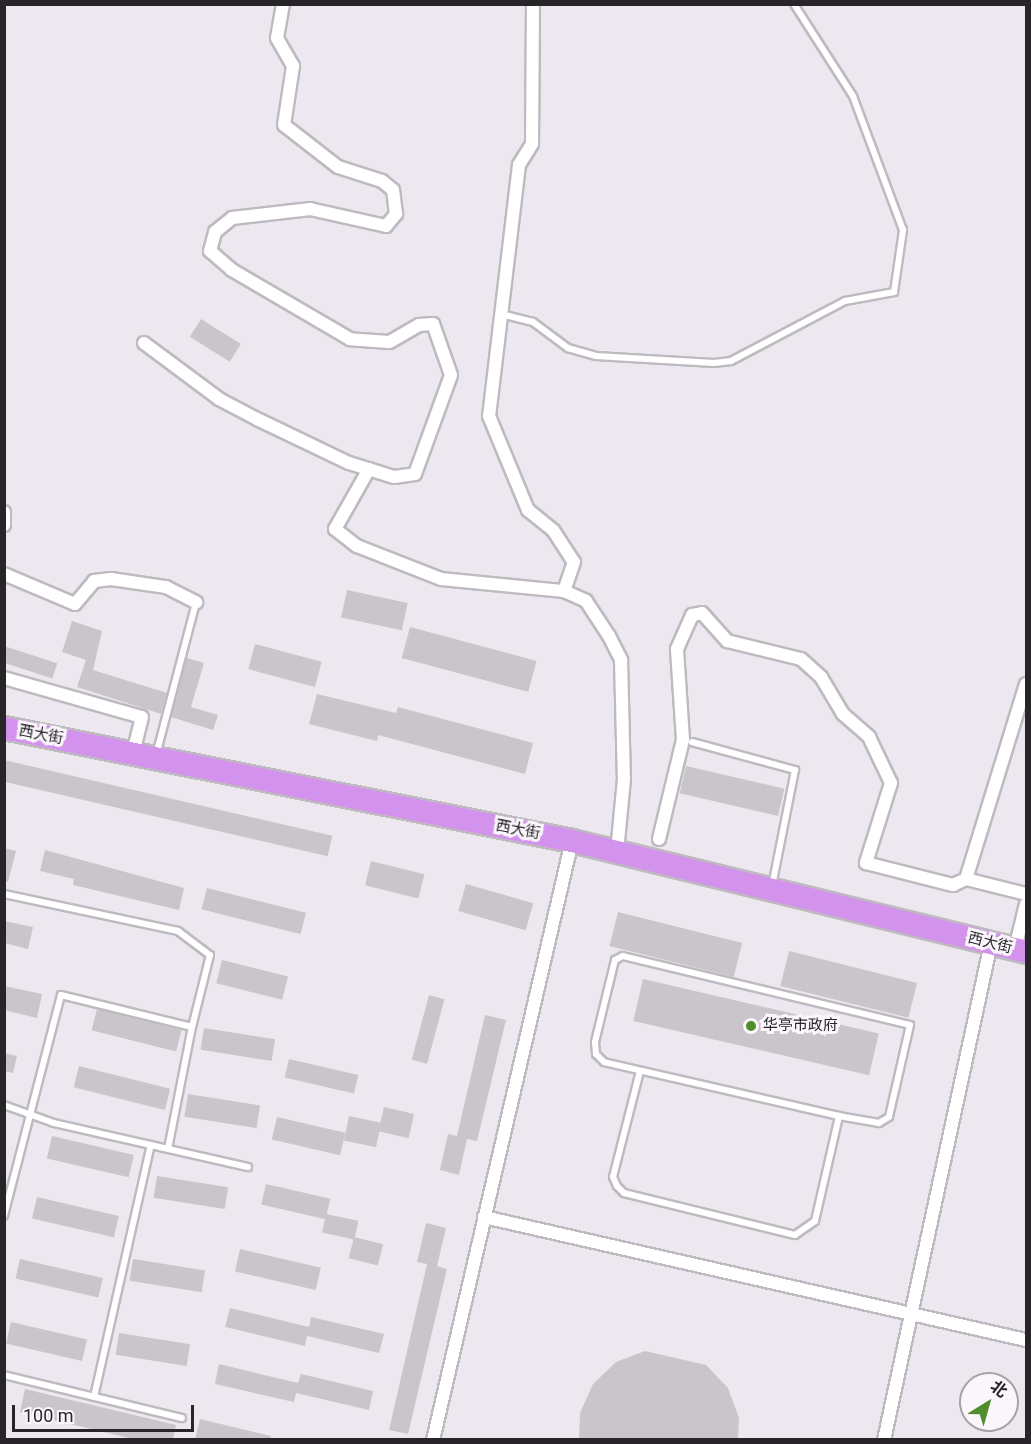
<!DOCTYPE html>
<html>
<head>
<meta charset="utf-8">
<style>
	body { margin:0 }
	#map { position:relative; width:1031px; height:1444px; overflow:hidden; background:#ede8ef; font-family:Roboto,"Noto Sans SC",sans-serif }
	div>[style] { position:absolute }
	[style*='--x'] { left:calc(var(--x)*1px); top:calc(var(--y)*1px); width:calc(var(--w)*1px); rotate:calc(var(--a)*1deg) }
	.building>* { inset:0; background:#c9c5cb; transform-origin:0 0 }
	.roads { filter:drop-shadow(2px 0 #bebac0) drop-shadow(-2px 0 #bebac0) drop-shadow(0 2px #bebac0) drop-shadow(0 -2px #bebac0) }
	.lane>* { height:6px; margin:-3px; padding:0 3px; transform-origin:3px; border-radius:3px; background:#fff }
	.street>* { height:12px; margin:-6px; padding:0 6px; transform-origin:6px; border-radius:6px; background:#fff }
	.highway>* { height:22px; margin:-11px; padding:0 11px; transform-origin:11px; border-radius:11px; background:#d393ec }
	.dots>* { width:16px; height:16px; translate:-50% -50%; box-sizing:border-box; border:3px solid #faf6fc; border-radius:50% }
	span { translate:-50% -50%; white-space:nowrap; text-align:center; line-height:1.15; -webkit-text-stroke:6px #faf6fc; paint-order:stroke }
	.street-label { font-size:15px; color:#272528 }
	.poi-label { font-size:15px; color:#272528 }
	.left { translate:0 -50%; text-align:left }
	.frame { position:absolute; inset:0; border:6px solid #272528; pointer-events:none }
	.north { position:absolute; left:959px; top:1372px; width:60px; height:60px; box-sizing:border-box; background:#faf6fc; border:2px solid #a6a2a7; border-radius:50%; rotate:37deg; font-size:16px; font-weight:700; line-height:24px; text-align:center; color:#272528 }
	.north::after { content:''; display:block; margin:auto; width:21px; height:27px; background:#508d2c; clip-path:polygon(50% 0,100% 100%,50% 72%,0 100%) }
	.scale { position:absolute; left:12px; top:1405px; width:182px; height:27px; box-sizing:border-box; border:3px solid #272528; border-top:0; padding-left:8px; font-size:18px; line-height:21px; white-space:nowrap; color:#272528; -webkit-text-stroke:4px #faf6fc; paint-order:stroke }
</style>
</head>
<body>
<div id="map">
	<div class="building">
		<i style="left:201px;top:319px;width:47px;height:21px;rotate:32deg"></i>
		<i style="left:347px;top:590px;width:62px;height:28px;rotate:12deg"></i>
		<i style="clip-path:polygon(72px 621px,102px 631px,93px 670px,167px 693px,161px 714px,77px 687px,86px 660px,62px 652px)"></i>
		<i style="left:410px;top:627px;width:131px;height:32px;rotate:15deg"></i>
		<i style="left:255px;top:644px;width:69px;height:26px;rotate:15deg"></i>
		<i style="left:4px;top:646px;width:56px;height:16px;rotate:18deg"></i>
		<i style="clip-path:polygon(187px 658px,204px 663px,191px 707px,218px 715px,213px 730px,171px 717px)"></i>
		<i style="clip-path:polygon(317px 694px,396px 713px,398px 707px,533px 743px,525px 774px,378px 735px,377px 741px,309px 724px)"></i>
		<i style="left:4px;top:760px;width:337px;height:21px;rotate:13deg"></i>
		<i style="left:686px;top:766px;width:101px;height:28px;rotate:13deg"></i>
		<i style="clip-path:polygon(4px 848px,16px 851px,8px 882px,4px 881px)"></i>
		<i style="clip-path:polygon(45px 850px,184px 888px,179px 910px,73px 885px,74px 879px,40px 871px)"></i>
		<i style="left:371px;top:861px;width:55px;height:25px;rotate:14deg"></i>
		<i style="left:466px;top:884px;width:70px;height:28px;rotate:16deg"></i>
		<i style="left:207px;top:888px;width:102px;height:22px;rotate:14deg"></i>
		<i style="left:618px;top:912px;width:128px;height:35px;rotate:14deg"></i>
		<i style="clip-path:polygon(4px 921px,33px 927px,28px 949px,4px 943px)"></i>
		<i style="left:789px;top:951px;width:132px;height:36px;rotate:14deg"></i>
		<i style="left:222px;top:960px;width:68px;height:24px;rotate:14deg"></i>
		<i style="left:643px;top:979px;width:242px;height:43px;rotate:13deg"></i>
		<i style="clip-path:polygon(4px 986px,42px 994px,37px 1018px,4px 1010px)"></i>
		<i style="left:429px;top:995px;width:16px;height:67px;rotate:15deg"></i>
		<i style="left:97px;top:1009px;width:87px;height:22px;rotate:14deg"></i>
		<i style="clip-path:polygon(485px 1015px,506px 1020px,477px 1141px,467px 1139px,459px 1175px,440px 1170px,448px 1134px,457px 1136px)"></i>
		<i style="left:204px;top:1028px;width:72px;height:22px;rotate:9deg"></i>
		<i style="clip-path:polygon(4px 1053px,17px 1056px,13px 1073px,4px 1071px)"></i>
		<i style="left:289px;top:1059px;width:71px;height:19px;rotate:13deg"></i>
		<i style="left:79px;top:1066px;width:94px;height:22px;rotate:14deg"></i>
		<i style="left:188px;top:1094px;width:73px;height:23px;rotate:9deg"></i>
		<i style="left:384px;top:1107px;width:31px;height:25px;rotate:13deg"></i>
		<i style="left:349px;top:1116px;width:33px;height:25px;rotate:12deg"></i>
		<i style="left:277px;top:1117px;width:70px;height:23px;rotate:13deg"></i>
		<i style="left:52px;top:1136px;width:84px;height:23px;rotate:13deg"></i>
		<i style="left:157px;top:1176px;width:72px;height:22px;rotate:9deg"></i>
		<i style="left:266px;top:1184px;width:66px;height:21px;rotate:13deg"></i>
		<i style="left:37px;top:1197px;width:84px;height:22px;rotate:13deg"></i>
		<i style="left:326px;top:1214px;width:33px;height:19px;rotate:12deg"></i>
		<i style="clip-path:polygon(426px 1223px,446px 1228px,437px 1266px,447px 1269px,408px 1434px,389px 1430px,427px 1264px,417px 1262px)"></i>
		<i style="left:354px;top:1237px;width:30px;height:22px;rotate:14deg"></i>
		<i style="left:240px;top:1249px;width:83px;height:23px;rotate:13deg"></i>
		<i style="left:20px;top:1259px;width:85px;height:20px;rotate:13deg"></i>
		<i style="left:133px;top:1259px;width:73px;height:22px;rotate:9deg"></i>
		<i style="clip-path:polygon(230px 1308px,309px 1327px,311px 1317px,384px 1334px,379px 1353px,307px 1336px,305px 1346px,225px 1327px)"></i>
		<i style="left:11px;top:1322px;width:78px;height:22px;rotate:13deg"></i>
		<i style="left:119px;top:1333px;width:72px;height:22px;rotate:9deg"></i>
		<i style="clip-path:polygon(645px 1351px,706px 1365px,728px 1388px,739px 1418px,738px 1440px,579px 1440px,580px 1413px,593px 1384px,616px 1362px)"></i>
		<i style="clip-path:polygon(219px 1364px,298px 1383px,301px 1374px,373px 1391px,369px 1410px,296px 1393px,294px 1402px,215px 1384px)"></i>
		<i style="clip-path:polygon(25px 1389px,176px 1425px,173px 1440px,137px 1440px,20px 1412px)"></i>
		<i style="clip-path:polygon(200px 1419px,271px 1436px,271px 1440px,195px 1440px)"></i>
	</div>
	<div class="roads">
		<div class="lane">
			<i style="--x:505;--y:315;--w:29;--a:14"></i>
			<i style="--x:533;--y:322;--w:44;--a:36.6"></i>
			<i style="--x:568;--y:348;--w:29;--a:16"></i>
			<i style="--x:596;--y:356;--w:118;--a:3.4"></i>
			<i style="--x:714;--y:363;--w:17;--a:-7"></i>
			<i style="--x:731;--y:361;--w:129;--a:-27.8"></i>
			<i style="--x:845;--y:301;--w:50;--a:-10.4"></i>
			<i style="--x:894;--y:292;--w:63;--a:-81.7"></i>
			<i style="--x:903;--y:230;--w:143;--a:-110.5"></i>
			<i style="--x:853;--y:96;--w:109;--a:-122.7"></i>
			<i style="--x:692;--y:742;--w:107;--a:15.2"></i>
			<i style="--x:795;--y:770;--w:118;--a:101.2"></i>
			<i style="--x:156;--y:755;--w:158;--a:-75.3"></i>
			<i style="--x:4;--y:894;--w:178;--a:12"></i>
			<i style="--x:178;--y:931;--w:40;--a:37"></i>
			<i style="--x:210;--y:955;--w:74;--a:104"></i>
			<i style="--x:192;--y:1027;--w:135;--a:-166.3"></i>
			<i style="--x:61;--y:995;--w:228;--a:104.5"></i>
			<i style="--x:623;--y:956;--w:295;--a:13.5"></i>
			<i style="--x:910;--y:1025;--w:94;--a:102.9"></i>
			<i style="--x:889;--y:1117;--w:12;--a:149"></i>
			<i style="--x:879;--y:1123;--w:41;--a:-170.1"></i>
			<i style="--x:839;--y:1116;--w:241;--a:-167.1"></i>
			<i style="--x:604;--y:1062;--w:11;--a:-135"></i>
			<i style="--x:596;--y:1054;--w:12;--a:-95"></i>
			<i style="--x:595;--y:1042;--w:84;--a:-76.3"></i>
			<i style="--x:615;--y:960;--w:9;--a:-27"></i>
			<i style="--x:640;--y:1071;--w:109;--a:104.3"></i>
			<i style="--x:613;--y:1177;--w:10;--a:66"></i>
			<i style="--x:617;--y:1186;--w:10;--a:45"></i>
			<i style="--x:624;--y:1193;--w:176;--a:13.8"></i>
			<i style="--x:795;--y:1235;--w:24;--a:-35"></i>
			<i style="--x:815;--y:1221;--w:108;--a:-77.1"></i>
			<i style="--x:4;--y:1105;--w:53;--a:19.8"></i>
			<i style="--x:54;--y:1123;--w:199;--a:12.8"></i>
			<i style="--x:168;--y:1149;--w:124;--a:-78.9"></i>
			<i style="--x:4;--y:1375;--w:183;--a:13.6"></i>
			<i style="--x:94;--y:1397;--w:258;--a:-77.3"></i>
		</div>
		<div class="street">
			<i style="--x:533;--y:4;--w:140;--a:90.4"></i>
			<i style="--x:532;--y:144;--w:25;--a:122"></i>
			<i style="--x:519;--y:165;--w:253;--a:96.8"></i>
			<i style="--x:489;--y:416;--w:102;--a:67.5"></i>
			<i style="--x:528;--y:510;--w:32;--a:39"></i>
			<i style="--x:553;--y:530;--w:38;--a:57"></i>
			<i style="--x:574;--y:562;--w:31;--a:109"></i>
			<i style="--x:144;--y:343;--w:94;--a:36.7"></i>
			<i style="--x:219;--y:399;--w:43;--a:27.8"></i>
			<i style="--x:257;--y:419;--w:102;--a:25.6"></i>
			<i style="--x:349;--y:463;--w:47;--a:17.3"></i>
			<i style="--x:394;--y:477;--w:21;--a:-8"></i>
			<i style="--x:415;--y:474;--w:105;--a:-70"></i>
			<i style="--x:451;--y:375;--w:54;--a:-109.4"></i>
			<i style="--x:433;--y:324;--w:14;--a:176"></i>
			<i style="--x:419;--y:325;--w:34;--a:150"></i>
			<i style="--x:389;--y:342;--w:39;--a:-176"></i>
			<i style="--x:350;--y:339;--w:137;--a:-149.7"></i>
			<i style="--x:232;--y:270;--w:29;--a:-139"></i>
			<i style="--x:210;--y:251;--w:20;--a:-75"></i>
			<i style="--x:215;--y:232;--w:22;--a:-39"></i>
			<i style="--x:232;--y:218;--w:79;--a:-6.6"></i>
			<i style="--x:310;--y:209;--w:78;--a:12.6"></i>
			<i style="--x:386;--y:226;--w:16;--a:-50"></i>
			<i style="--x:396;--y:214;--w:24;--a:-97"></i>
			<i style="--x:393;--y:190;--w:14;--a:-141"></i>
			<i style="--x:382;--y:181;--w:46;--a:-162.3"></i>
			<i style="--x:338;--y:167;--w:68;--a:-142.1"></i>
			<i style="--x:284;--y:125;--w:60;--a:-81.3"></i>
			<i style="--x:293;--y:66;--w:32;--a:-120"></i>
			<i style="--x:277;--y:38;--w:35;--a:-80"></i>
			<i style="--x:369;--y:469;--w:69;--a:119.5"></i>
			<i style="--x:335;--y:529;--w:28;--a:38"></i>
			<i style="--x:357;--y:546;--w:90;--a:21.4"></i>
			<i style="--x:441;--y:579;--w:124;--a:5.6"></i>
			<i style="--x:564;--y:591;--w:24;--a:24"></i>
			<i style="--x:586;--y:601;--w:42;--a:56.7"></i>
			<i style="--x:609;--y:636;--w:27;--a:63"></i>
			<i style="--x:621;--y:660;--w:119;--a:88.6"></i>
			<i style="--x:624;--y:779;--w:73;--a:95.5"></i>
			<i style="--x:4;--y:512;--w:13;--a:90"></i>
			<i style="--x:4;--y:574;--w:77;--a:22.9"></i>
			<i style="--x:75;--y:604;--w:30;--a:-50"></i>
			<i style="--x:94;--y:581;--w:17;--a:-7"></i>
			<i style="--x:111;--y:579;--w:56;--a:8.3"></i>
			<i style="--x:166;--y:587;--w:34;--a:27"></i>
			<i style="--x:4;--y:678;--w:143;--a:15.8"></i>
			<i style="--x:142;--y:717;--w:38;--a:104"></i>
			<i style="--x:659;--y:839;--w:102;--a:-76.4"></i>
			<i style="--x:683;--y:740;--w:91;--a:-93.8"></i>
			<i style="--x:677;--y:649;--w:37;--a:-66"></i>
			<i style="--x:692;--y:615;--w:10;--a:-11"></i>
			<i style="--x:702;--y:613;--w:38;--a:48"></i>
			<i style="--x:727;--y:641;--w:76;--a:13.7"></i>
			<i style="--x:801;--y:659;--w:27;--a:42"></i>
			<i style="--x:821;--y:677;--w:43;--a:59.3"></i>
			<i style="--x:843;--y:714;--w:35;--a:41"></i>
			<i style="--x:869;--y:737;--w:51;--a:64.4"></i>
			<i style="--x:891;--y:783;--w:84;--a:107.4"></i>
			<i style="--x:866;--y:863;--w:90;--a:14.2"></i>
			<i style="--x:953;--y:885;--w:14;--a:-25"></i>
			<i style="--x:966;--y:879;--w:62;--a:14"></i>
			<i style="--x:966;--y:879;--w:204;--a:-72.9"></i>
			<i style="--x:1015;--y:949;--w:46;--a:-76.3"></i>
			<i style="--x:484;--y:1217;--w:556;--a:12.79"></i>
			<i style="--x:433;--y:1440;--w:615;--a:-76.94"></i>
			<i style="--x:884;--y:1440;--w:508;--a:-77.85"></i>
		</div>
		<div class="highway">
			<i style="--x:4;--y:728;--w:579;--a:11.25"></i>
			<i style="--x:572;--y:841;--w:467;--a:13.7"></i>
		</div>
	</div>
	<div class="dots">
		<i style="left:751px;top:1026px;background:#508d2c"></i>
	</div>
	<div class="street-label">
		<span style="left:41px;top:735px;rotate:11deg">西大街</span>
		<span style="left:518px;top:830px;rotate:11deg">西大街</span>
		<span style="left:990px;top:943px;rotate:14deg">西大街</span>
	</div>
	<div class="poi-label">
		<span class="left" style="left:763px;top:1026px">华亭市政府</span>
	</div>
	<div class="frame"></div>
	<div class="north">北</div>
	<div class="scale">100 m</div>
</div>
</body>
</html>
